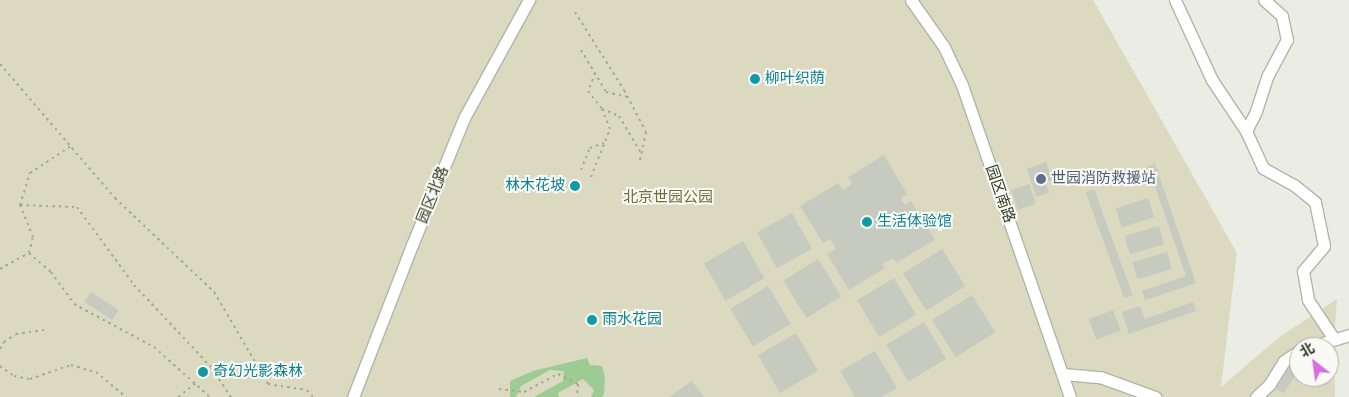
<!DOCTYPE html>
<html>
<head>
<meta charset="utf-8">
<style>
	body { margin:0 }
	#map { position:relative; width:1349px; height:397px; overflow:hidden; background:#ebede5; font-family:"DM Sans","Noto Sans SC",sans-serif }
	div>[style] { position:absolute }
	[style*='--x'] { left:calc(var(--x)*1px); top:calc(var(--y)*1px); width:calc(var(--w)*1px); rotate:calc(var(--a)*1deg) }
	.green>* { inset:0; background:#dbdac1 }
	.water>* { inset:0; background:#9ecb94 }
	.building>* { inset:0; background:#c7cabe; transform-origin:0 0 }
	.path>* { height:2px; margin-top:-1px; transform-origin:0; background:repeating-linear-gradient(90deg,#a0ad89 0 2.5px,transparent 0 6.5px) }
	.roads { filter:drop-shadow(1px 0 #b0b5a8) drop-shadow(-1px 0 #b0b5a8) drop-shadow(0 1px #b0b5a8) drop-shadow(0 -1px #b0b5a8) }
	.minor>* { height:11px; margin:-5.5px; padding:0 5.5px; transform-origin:5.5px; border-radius:5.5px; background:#fff }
	.dots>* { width:14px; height:14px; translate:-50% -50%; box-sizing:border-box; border:2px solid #f9f9f6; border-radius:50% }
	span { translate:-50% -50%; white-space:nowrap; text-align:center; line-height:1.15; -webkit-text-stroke:4px #f9f9f6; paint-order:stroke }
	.culture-label { font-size:15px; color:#0d838f }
	.left { translate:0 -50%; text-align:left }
	.right { translate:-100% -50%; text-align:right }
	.service-label { font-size:15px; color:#4e5e75 }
	.street-label { font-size:15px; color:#343d26 }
	.park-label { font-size:15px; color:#6c7035 }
	.north { position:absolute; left:1289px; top:337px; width:50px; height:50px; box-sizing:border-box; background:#f9f9f6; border:1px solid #aaaea3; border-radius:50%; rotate:330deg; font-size:14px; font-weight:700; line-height:20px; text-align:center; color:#343d26 }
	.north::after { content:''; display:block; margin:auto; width:18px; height:22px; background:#d96de3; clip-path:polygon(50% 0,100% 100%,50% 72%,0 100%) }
</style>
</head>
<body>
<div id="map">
	<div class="green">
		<i style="clip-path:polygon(evenodd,0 0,1093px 0,1237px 253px,1221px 387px,1278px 338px,1337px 299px,1334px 339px,1335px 397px,0 397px,0 0,1299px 347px,1329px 347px,1329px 377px,1299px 377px,1299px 347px)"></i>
	</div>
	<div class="water">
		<i style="clip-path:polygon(587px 358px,590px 365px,602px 366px,605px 377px,604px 394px,602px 397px,591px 397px,594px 390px,583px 379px,558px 393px,559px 397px,534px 397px,563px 381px,564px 371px,550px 370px,521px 386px,516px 397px,510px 397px,510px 381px,533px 371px)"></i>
	</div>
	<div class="building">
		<i style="clip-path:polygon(884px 155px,907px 194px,901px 198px,905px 205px,911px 201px,935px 240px,896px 263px,893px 258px,882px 264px,885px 268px,849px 290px,827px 254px,836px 249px,830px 239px,823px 243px,800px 206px,838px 183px,843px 190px,852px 184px,848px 177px)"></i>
		<i style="clip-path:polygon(1046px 162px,1052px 180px,1045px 182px,1049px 193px,1036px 197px,1027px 169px)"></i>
		<i style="clip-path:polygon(1155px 164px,1196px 283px,1145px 300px,1142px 291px,1186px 276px,1148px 166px)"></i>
		<i style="left:1029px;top:184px;width:21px;height:19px;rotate:71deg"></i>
		<i style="left:1094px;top:189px;width:113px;height:9px;rotate:70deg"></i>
		<i style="left:1148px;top:198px;width:20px;height:34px;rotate:72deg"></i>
		<i style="left:792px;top:213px;width:41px;height:40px;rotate:61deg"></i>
		<i style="left:1159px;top:226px;width:19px;height:36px;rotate:74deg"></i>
		<i style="left:743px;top:241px;width:43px;height:45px;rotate:60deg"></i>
		<i style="left:942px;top:249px;width:44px;height:46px;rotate:58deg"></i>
		<i style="left:1167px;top:252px;width:18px;height:36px;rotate:74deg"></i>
		<i style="left:818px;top:259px;width:44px;height:41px;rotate:58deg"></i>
		<i style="left:894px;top:278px;width:43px;height:43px;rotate:59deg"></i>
		<i style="left:768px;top:286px;width:44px;height:44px;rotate:59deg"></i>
		<i style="left:91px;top:292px;width:33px;height:12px;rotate:33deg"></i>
		<i style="left:972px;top:295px;width:44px;height:47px;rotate:58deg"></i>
		<i style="clip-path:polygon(1193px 302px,1196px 311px,1129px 334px,1122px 312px,1140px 306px,1145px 319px)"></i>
		<i style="left:1113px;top:310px;width:22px;height:26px;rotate:69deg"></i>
		<i style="left:924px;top:322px;width:43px;height:44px;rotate:59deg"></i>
		<i style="left:796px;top:333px;width:44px;height:44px;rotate:60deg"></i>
		<i style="clip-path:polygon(875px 351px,897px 388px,881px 397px,855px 397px,840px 371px)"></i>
		<i style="clip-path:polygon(1299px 359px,1299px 375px,1293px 379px,1284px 393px,1276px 389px,1282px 380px,1279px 377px)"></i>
		<i style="clip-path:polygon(692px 381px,704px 397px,669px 397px)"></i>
	</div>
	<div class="path">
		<i style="--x:575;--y:12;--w:92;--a:57.9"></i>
		<i style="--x:624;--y:90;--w:47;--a:62.4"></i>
		<i style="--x:646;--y:132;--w:29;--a:102"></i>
		<i style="--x:581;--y:50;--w:49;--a:59.2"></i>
		<i style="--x:606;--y:92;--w:22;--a:13"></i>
		<i style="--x:0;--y:64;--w:177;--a:49.4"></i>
		<i style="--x:115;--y:198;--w:137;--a:43.5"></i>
		<i style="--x:214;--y:292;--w:107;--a:59.6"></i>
		<i style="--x:268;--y:384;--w:39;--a:9"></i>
		<i style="--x:307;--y:390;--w:9;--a:49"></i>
		<i style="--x:595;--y:73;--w:19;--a:111"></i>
		<i style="--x:588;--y:91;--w:23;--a:52"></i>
		<i style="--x:602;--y:109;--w:18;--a:22"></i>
		<i style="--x:619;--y:116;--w:43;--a:59.3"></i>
		<i style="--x:581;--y:170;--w:24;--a:-68"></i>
		<i style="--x:590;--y:148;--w:15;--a:-20"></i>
		<i style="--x:591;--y:177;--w:52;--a:-68.4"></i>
		<i style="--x:610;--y:129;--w:22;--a:-112"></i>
		<i style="--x:20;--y:205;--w:34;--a:-73"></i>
		<i style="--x:30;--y:173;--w:49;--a:-33.4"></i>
		<i style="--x:29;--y:253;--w:16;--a:-76"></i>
		<i style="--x:33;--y:237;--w:35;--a:-112"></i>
		<i style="--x:20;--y:205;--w:57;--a:2"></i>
		<i style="--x:77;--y:207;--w:97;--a:53.8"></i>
		<i style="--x:134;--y:285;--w:114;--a:46.8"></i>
		<i style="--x:212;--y:368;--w:35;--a:57"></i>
		<i style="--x:0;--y:269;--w:33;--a:-29"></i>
		<i style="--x:29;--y:253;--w:29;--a:41"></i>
		<i style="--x:51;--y:272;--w:39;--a:54"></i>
		<i style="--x:74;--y:304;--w:91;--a:28.3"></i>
		<i style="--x:154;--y:347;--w:75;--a:41.8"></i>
		<i style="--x:0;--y:349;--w:8;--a:-60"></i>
		<i style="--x:4;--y:342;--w:14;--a:-34"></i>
		<i style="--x:16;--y:334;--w:30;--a:-8"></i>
		<i style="--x:0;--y:366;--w:17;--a:36"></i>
		<i style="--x:14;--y:376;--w:16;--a:11"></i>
		<i style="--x:30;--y:379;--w:43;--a:-18.9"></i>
		<i style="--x:71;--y:365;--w:26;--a:16"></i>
		<i style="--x:96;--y:372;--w:39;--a:40"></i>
		<i style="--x:499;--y:389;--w:25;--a:7"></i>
		<i style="--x:524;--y:392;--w:38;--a:-28"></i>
		<i style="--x:558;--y:374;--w:22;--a:27"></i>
		<i style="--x:578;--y:384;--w:13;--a:94"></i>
		<i style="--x:178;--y:397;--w:23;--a:-38"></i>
	</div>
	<div class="roads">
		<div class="minor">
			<i style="--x:911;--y:0;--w:57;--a:54.9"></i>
			<i style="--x:944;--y:47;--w:42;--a:64.7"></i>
			<i style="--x:962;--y:85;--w:330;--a:70.9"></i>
			<i style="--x:1175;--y:0;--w:88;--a:65.2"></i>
			<i style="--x:1212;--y:80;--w:61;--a:56.3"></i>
			<i style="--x:1246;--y:131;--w:41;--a:65.3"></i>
			<i style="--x:1263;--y:168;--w:35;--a:29"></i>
			<i style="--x:1294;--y:185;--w:27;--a:39"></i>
			<i style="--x:1315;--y:202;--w:45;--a:78.4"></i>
			<i style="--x:1324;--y:246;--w:33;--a:130"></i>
			<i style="--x:1303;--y:271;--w:29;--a:80"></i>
			<i style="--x:1308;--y:300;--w:47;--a:56.3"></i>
			<i style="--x:1246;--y:131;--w:22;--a:-63"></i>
			<i style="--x:1256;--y:111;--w:38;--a:-72"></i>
			<i style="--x:1268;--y:75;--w:40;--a:-62"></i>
			<i style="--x:1287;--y:40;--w:25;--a:-102"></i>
			<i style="--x:1282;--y:16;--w:24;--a:-138"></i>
			<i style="--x:1310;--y:347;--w:41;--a:-17.1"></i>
			<i style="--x:1063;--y:374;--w:37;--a:5"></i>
			<i style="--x:1100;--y:377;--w:59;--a:20"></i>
			<i style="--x:353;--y:397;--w:163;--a:-68.8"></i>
			<i style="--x:412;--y:245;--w:137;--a:-67.7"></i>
			<i style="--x:464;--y:118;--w:135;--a:-61.2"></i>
			<i style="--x:1256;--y:397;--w:18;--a:-43"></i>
			<i style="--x:1269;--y:385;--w:28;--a:-58"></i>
			<i style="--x:1284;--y:361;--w:18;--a:-34"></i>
		</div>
	</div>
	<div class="dots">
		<i style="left:755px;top:79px;background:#0f9aa8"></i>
		<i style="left:1041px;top:179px;background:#5c6f8a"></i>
		<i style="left:575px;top:186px;background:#0f9aa8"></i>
		<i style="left:867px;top:222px;background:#0f9aa8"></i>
		<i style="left:592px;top:320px;background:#0f9aa8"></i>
		<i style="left:203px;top:372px;background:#0f9aa8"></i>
	</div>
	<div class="culture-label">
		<span class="left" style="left:765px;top:79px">柳叶织荫</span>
		<span class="right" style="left:565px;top:186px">林木花坡</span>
		<span class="left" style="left:877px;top:222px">生活体验馆</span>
		<span class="left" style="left:602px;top:320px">雨水花园</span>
		<span class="left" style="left:213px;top:372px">奇幻光影森林</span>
	</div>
	<div class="service-label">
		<span class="left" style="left:1051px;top:179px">世园消防救援站</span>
	</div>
	<div class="street-label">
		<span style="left:1000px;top:194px;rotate:71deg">园区南路</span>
		<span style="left:433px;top:195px;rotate:-68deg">园区北路</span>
	</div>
	<div class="park-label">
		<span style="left:668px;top:198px">北京世园公园</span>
	</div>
	<div class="north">北</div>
</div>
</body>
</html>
